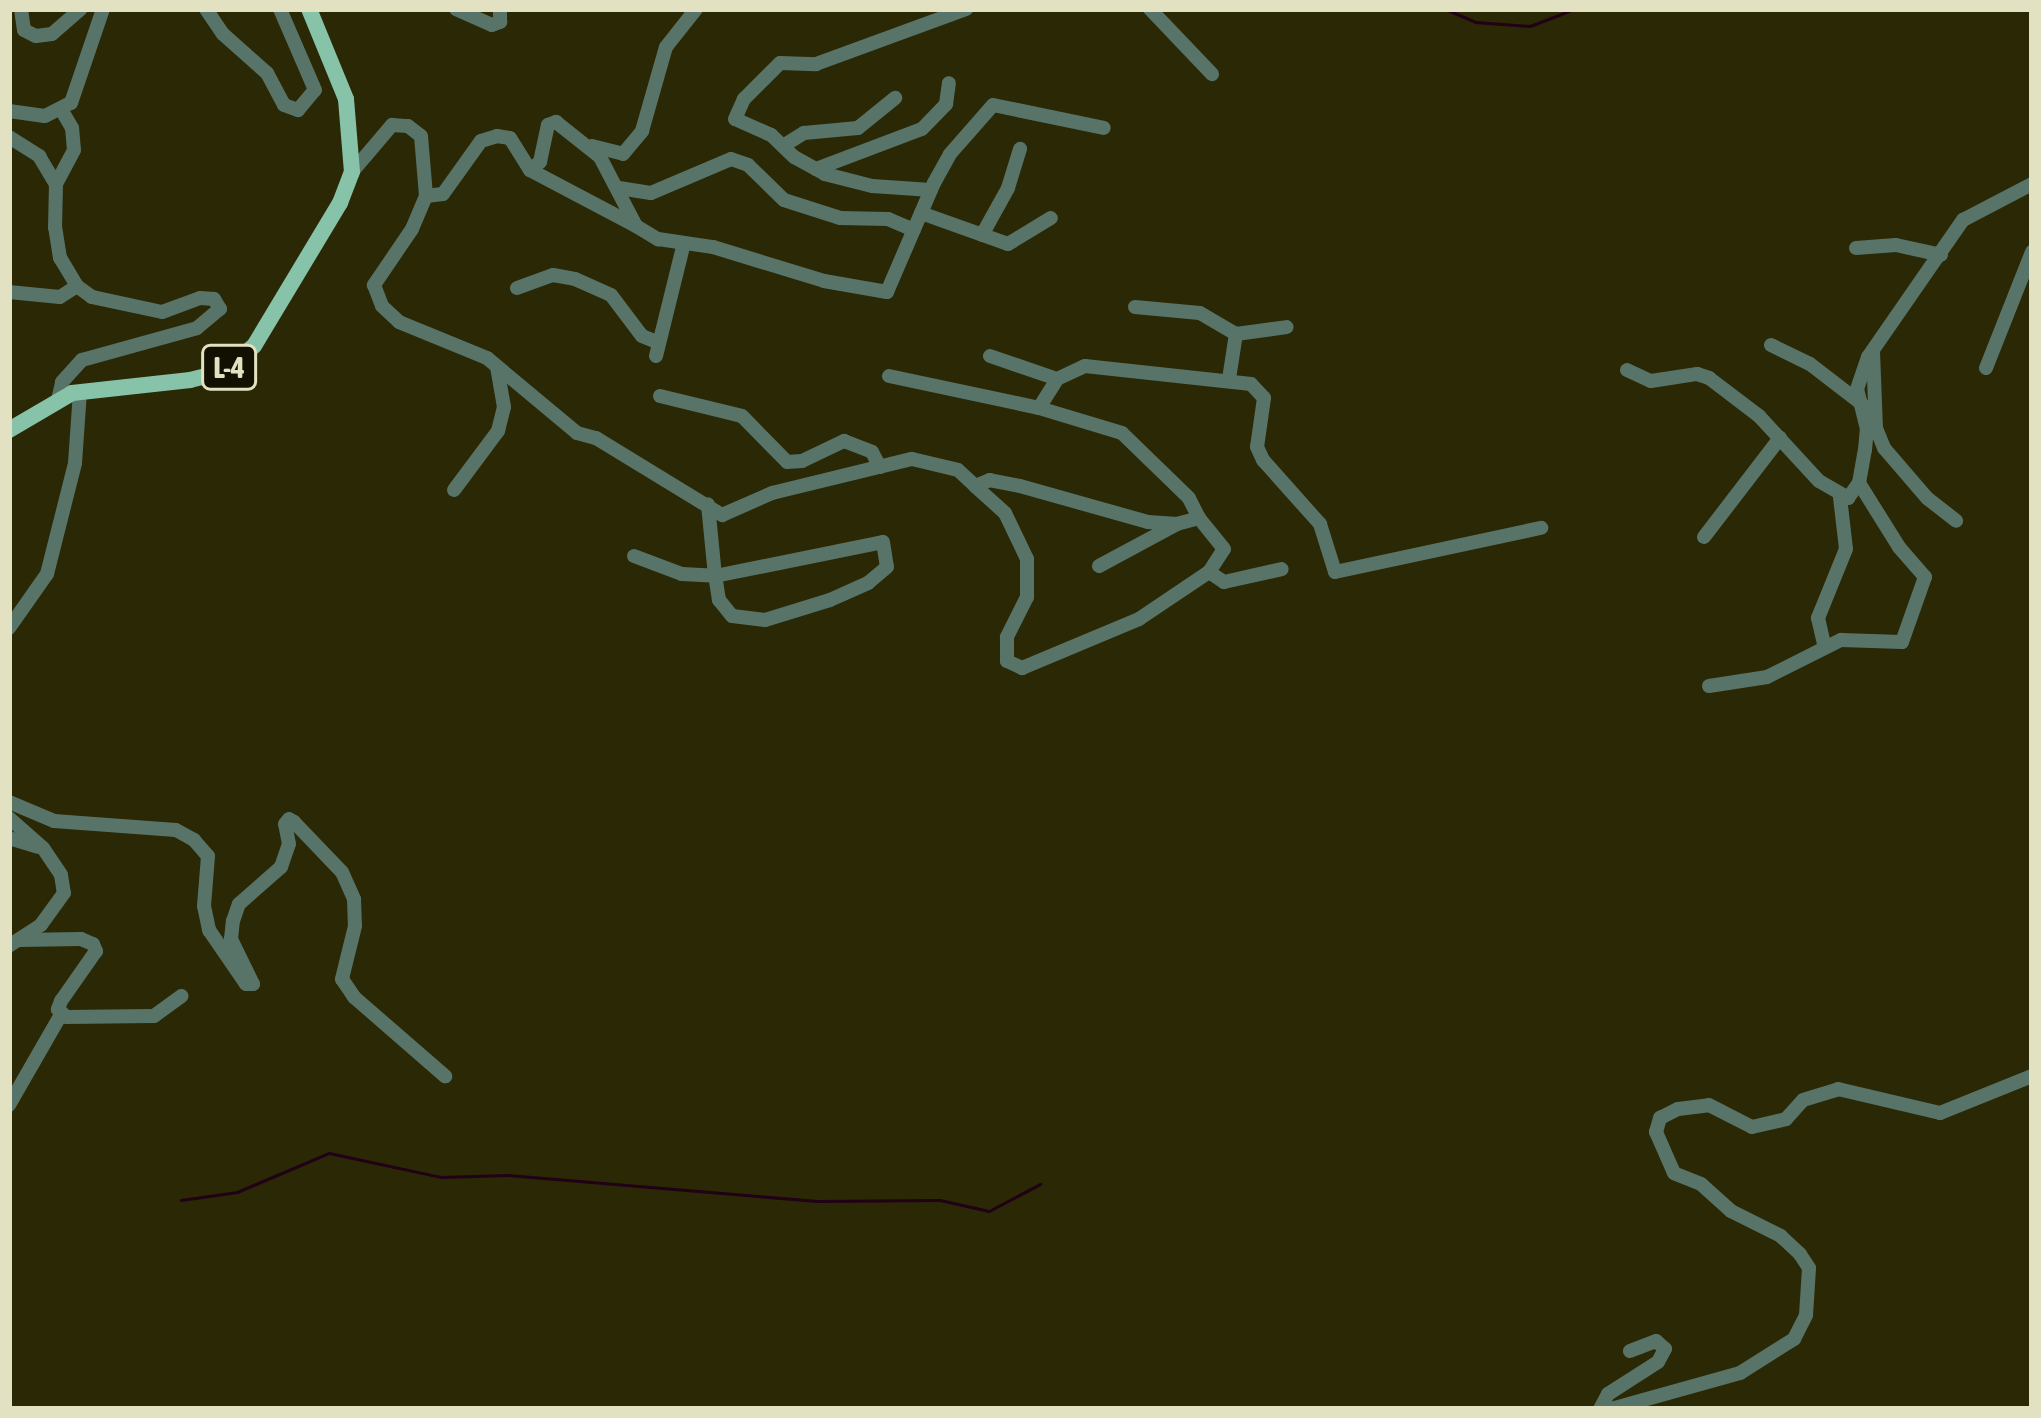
<!DOCTYPE html>
<html>
<head>
<meta charset="utf-8">
<style>
	body { margin:0 }
	#map { position:relative; width:2041px; height:1418px; overflow:hidden; background:#2a2805; font-family:"Asap Condensed",sans-serif }
	div>[style] { position:absolute }
	[style*='--x'] { left:calc(var(--x)*1px); top:calc(var(--y)*1px); width:calc(var(--w)*1px); rotate:calc(var(--a)*1deg) }
	.stream>* { height:3px; margin:-1.5px; padding:0 1.5px; transform-origin:1.5px; border-radius:1.5px; background:#210115 }
	.minor>* { height:14px; margin:-7px; padding:0 7px; transform-origin:7px; border-radius:7px; background:#587468 }
	.major>* { height:16px; margin:-8px; padding:0 8px; transform-origin:8px; border-radius:8px; background:#86c3a9 }
	span { translate:-50% -50%; white-space:nowrap; text-align:center; line-height:1.15; -webkit-text-stroke:10px #121000; paint-order:stroke }
	.shield-label span { padding:3px 9px; background:#121000; border:3px solid; border-radius:9px; -webkit-text-stroke-width:0 }
	.shield-label { font-size:30px; color:#e2e1c1; font-weight:700 }
	.frame { position:absolute; inset:0; border:12px solid #e2e1c1; pointer-events:none }
</style>
</head>
<body>
<div id="map">
	<div class="stream">
		<i style="--x:1445;--y:9;--w:33;--a:23"></i>
		<i style="--x:1475;--y:22;--w:55;--a:4.2"></i>
		<i style="--x:1530;--y:26;--w:47;--a:-21.1"></i>
		<i style="--x:181;--y:1200;--w:57;--a:-8.1"></i>
		<i style="--x:237;--y:1192;--w:100;--a:-23"></i>
		<i style="--x:329;--y:1153;--w:115;--a:12.1"></i>
		<i style="--x:441;--y:1177;--w:66;--a:-1.7"></i>
		<i style="--x:507;--y:1175;--w:311;--a:4.8"></i>
		<i style="--x:817;--y:1201;--w:123;--a:-0.5"></i>
		<i style="--x:940;--y:1200;--w:50;--a:12.7"></i>
		<i style="--x:989;--y:1211;--w:58;--a:-27.9"></i>
	</div>
	<div class="minor">
		<i style="--x:21;--y:9;--w:21;--a:82"></i>
		<i style="--x:24;--y:30;--w:13;--a:27"></i>
		<i style="--x:36;--y:36;--w:16;--a:-7"></i>
		<i style="--x:52;--y:34;--w:38;--a:-41"></i>
		<i style="--x:206;--y:9;--w:30;--a:56"></i>
		<i style="--x:223;--y:34;--w:59;--a:41.6"></i>
		<i style="--x:267;--y:73;--w:36;--a:62"></i>
		<i style="--x:284;--y:105;--w:15;--a:20"></i>
		<i style="--x:298;--y:110;--w:26;--a:-50"></i>
		<i style="--x:315;--y:90;--w:88;--a:-113.4"></i>
		<i style="--x:456;--y:9;--w:39;--a:24"></i>
		<i style="--x:492;--y:25;--w:9;--a:-21"></i>
		<i style="--x:500;--y:22;--w:13;--a:-90"></i>
		<i style="--x:1150;--y:9;--w:90;--a:46.4"></i>
		<i style="--x:9;--y:111;--w:36;--a:8"></i>
		<i style="--x:45;--y:116;--w:29;--a:-27"></i>
		<i style="--x:71;--y:103;--w:99;--a:-71.2"></i>
		<i style="--x:9;--y:137;--w:36;--a:32"></i>
		<i style="--x:39;--y:156;--w:33;--a:59"></i>
		<i style="--x:592;--y:146;--w:32;--a:14"></i>
		<i style="--x:623;--y:154;--w:30;--a:-50"></i>
		<i style="--x:642;--y:131;--w:87;--a:-74.1"></i>
		<i style="--x:666;--y:47;--w:48;--a:-51.7"></i>
		<i style="--x:783;--y:146;--w:25;--a:-32"></i>
		<i style="--x:804;--y:133;--w:54;--a:-5.3"></i>
		<i style="--x:858;--y:128;--w:48;--a:-39"></i>
		<i style="--x:816;--y:169;--w:113;--a:-20.7"></i>
		<i style="--x:922;--y:129;--w:35;--a:-46"></i>
		<i style="--x:946;--y:104;--w:21;--a:-82"></i>
		<i style="--x:530;--y:170;--w:120;--a:27.8"></i>
		<i style="--x:352;--y:172;--w:62;--a:-49.6"></i>
		<i style="--x:392;--y:125;--w:16;--a:4"></i>
		<i style="--x:408;--y:126;--w:16;--a:38"></i>
		<i style="--x:421;--y:136;--w:60;--a:85.2"></i>
		<i style="--x:426;--y:196;--w:36;--a:113"></i>
		<i style="--x:412;--y:229;--w:68;--a:124.2"></i>
		<i style="--x:374;--y:285;--w:22;--a:69"></i>
		<i style="--x:382;--y:306;--w:23;--a:43"></i>
		<i style="--x:399;--y:322;--w:95;--a:22.2"></i>
		<i style="--x:487;--y:358;--w:117;--a:39.8"></i>
		<i style="--x:577;--y:433;--w:20;--a:15"></i>
		<i style="--x:596;--y:438;--w:148;--a:31.4"></i>
		<i style="--x:722;--y:515;--w:55;--a:-23.7"></i>
		<i style="--x:772;--y:493;--w:144;--a:-13.7"></i>
		<i style="--x:912;--y:459;--w:47;--a:13.4"></i>
		<i style="--x:958;--y:470;--w:23;--a:43"></i>
		<i style="--x:975;--y:486;--w:40;--a:42"></i>
		<i style="--x:1005;--y:513;--w:51;--a:64.4"></i>
		<i style="--x:1027;--y:559;--w:38;--a:90"></i>
		<i style="--x:1027;--y:597;--w:45;--a:116.6"></i>
		<i style="--x:1007;--y:637;--w:24;--a:90"></i>
		<i style="--x:1007;--y:661;--w:17;--a:25"></i>
		<i style="--x:1022;--y:668;--w:127;--a:-22.7"></i>
		<i style="--x:1139;--y:619;--w:84;--a:-33.9"></i>
		<i style="--x:1209;--y:572;--w:27;--a:-57"></i>
		<i style="--x:1224;--y:549;--w:40;--a:-129"></i>
		<i style="--x:1199;--y:518;--w:23;--a:165"></i>
		<i style="--x:1177;--y:524;--w:29;--a:-176"></i>
		<i style="--x:1148;--y:522;--w:133;--a:-164.3"></i>
		<i style="--x:1020;--y:486;--w:31;--a:-169"></i>
		<i style="--x:990;--y:480;--w:16;--a:158"></i>
		<i style="--x:619;--y:188;--w:32;--a:9"></i>
		<i style="--x:651;--y:193;--w:87;--a:-23"></i>
		<i style="--x:731;--y:159;--w:18;--a:19"></i>
		<i style="--x:748;--y:165;--w:50;--a:44.2"></i>
		<i style="--x:784;--y:200;--w:59;--a:17.8"></i>
		<i style="--x:840;--y:218;--w:48;--a:1.2"></i>
		<i style="--x:888;--y:219;--w:28;--a:23"></i>
		<i style="--x:931;--y:190;--w:59;--a:-176.1"></i>
		<i style="--x:872;--y:186;--w:49;--a:-165.7"></i>
		<i style="--x:825;--y:174;--w:35;--a:-151"></i>
		<i style="--x:794;--y:157;--w:32;--a:-136"></i>
		<i style="--x:771;--y:135;--w:39;--a:-156"></i>
		<i style="--x:735;--y:119;--w:22;--a:-66"></i>
		<i style="--x:744;--y:99;--w:51;--a:-45"></i>
		<i style="--x:780;--y:63;--w:36;--a:2"></i>
		<i style="--x:816;--y:64;--w:160;--a:-20.1"></i>
		<i style="--x:426;--y:196;--w:17;--a:-7"></i>
		<i style="--x:443;--y:194;--w:65;--a:-54.4"></i>
		<i style="--x:481;--y:141;--w:17;--a:-17"></i>
		<i style="--x:497;--y:136;--w:13;--a:9"></i>
		<i style="--x:510;--y:138;--w:38;--a:58"></i>
		<i style="--x:530;--y:170;--w:13;--a:-39"></i>
		<i style="--x:540;--y:162;--w:38;--a:-78"></i>
		<i style="--x:548;--y:125;--w:9;--a:-21"></i>
		<i style="--x:556;--y:122;--w:56;--a:38.5"></i>
		<i style="--x:600;--y:157;--w:78;--a:62.4"></i>
		<i style="--x:636;--y:226;--w:26;--a:31"></i>
		<i style="--x:658;--y:239;--w:56;--a:8.3"></i>
		<i style="--x:713;--y:247;--w:116;--a:17"></i>
		<i style="--x:824;--y:281;--w:64;--a:9.9"></i>
		<i style="--x:887;--y:292;--w:119;--a:-66.7"></i>
		<i style="--x:934;--y:183;--w:33;--a:-61"></i>
		<i style="--x:950;--y:154;--w:65;--a:-48.7"></i>
		<i style="--x:993;--y:105;--w:113;--a:11.7"></i>
		<i style="--x:921;--y:213;--w:92;--a:19.6"></i>
		<i style="--x:1008;--y:244;--w:50;--a:-31.2"></i>
		<i style="--x:982;--y:235;--w:54;--a:-61"></i>
		<i style="--x:1008;--y:188;--w:41;--a:-72.9"></i>
		<i style="--x:1856;--y:248;--w:40;--a:-4.3"></i>
		<i style="--x:1896;--y:245;--w:46;--a:12.5"></i>
		<i style="--x:517;--y:288;--w:38;--a:-20"></i>
		<i style="--x:553;--y:275;--w:22;--a:10"></i>
		<i style="--x:575;--y:279;--w:39;--a:24"></i>
		<i style="--x:611;--y:295;--w:51;--a:52.9"></i>
		<i style="--x:642;--y:336;--w:18;--a:22"></i>
		<i style="--x:9;--y:292;--w:51;--a:5.6"></i>
		<i style="--x:60;--y:297;--w:20;--a:-33"></i>
		<i style="--x:1135;--y:307;--w:65;--a:5.3"></i>
		<i style="--x:1200;--y:313;--w:42;--a:30.3"></i>
		<i style="--x:1236;--y:334;--w:51;--a:-7.8"></i>
		<i style="--x:1771;--y:345;--w:43;--a:26"></i>
		<i style="--x:1810;--y:364;--w:66;--a:37.6"></i>
		<i style="--x:1873;--y:351;--w:77;--a:87.8"></i>
		<i style="--x:1876;--y:428;--w:22;--a:68"></i>
		<i style="--x:1884;--y:448;--w:66;--a:49.3"></i>
		<i style="--x:1927;--y:498;--w:37;--a:38"></i>
		<i style="--x:656;--y:356;--w:116;--a:-76.1"></i>
		<i style="--x:990;--y:356;--w:71;--a:18.9"></i>
		<i style="--x:1986;--y:368;--w:125;--a:-68.4"></i>
		<i style="--x:1627;--y:370;--w:26;--a:25"></i>
		<i style="--x:1651;--y:381;--w:47;--a:-8.7"></i>
		<i style="--x:1697;--y:374;--w:13;--a:18"></i>
		<i style="--x:1709;--y:378;--w:63;--a:37.2"></i>
		<i style="--x:1759;--y:416;--w:88;--a:47.3"></i>
		<i style="--x:1819;--y:481;--w:34;--a:30"></i>
		<i style="--x:1848;--y:498;--w:19;--a:-54"></i>
		<i style="--x:1859;--y:483;--w:34;--a:-80"></i>
		<i style="--x:1865;--y:450;--w:21;--a:-85"></i>
		<i style="--x:1867;--y:429;--w:41;--a:-104"></i>
		<i style="--x:1857;--y:389;--w:34;--a:-71"></i>
		<i style="--x:1868;--y:357;--w:167;--a:-55.3"></i>
		<i style="--x:1963;--y:220;--w:78;--a:-27.6"></i>
		<i style="--x:889;--y:376;--w:153;--a:12"></i>
		<i style="--x:1229;--y:379;--w:46;--a:-81.2"></i>
		<i style="--x:660;--y:396;--w:84;--a:13.7"></i>
		<i style="--x:742;--y:416;--w:64;--a:45.6"></i>
		<i style="--x:787;--y:462;--w:15;--a:-4"></i>
		<i style="--x:802;--y:461;--w:47;--a:-25.5"></i>
		<i style="--x:844;--y:441;--w:30;--a:21"></i>
		<i style="--x:872;--y:452;--w:17;--a:62"></i>
		<i style="--x:58;--y:400;--w:18;--a:-77"></i>
		<i style="--x:62;--y:382;--w:30;--a:-48"></i>
		<i style="--x:82;--y:360;--w:119;--a:-15.5"></i>
		<i style="--x:197;--y:328;--w:30;--a:-40"></i>
		<i style="--x:220;--y:309;--w:12;--a:-121"></i>
		<i style="--x:214;--y:299;--w:14;--a:-176"></i>
		<i style="--x:200;--y:298;--w:40;--a:159.8"></i>
		<i style="--x:162;--y:312;--w:72;--a:-167.9"></i>
		<i style="--x:92;--y:297;--w:19;--a:-144"></i>
		<i style="--x:77;--y:286;--w:33;--a:-121"></i>
		<i style="--x:60;--y:258;--w:30;--a:-99"></i>
		<i style="--x:55;--y:228;--w:44;--a:-88.7"></i>
		<i style="--x:56;--y:184;--w:38;--a:-62"></i>
		<i style="--x:74;--y:150;--w:22;--a:-95"></i>
		<i style="--x:72;--y:128;--w:20;--a:-120"></i>
		<i style="--x:454;--y:490;--w:74;--a:-53.3"></i>
		<i style="--x:498;--y:431;--w:25;--a:-76"></i>
		<i style="--x:504;--y:407;--w:41;--a:-99.9"></i>
		<i style="--x:1199;--y:518;--w:22;--a:-117"></i>
		<i style="--x:1189;--y:498;--w:93;--a:-135.9"></i>
		<i style="--x:1122;--y:433;--w:87;--a:-163.2"></i>
		<i style="--x:1039;--y:408;--w:34;--a:-58"></i>
		<i style="--x:1057;--y:379;--w:31;--a:-25"></i>
		<i style="--x:1085;--y:366;--w:167;--a:6.2"></i>
		<i style="--x:1251;--y:384;--w:19;--a:47"></i>
		<i style="--x:1264;--y:398;--w:49;--a:98.1"></i>
		<i style="--x:1257;--y:447;--w:14;--a:65"></i>
		<i style="--x:1263;--y:460;--w:86;--a:48.3"></i>
		<i style="--x:1320;--y:524;--w:50;--a:72.6"></i>
		<i style="--x:1335;--y:572;--w:211;--a:-12.1"></i>
		<i style="--x:1704;--y:537;--w:125;--a:-52.5"></i>
		<i style="--x:634;--y:556;--w:51;--a:20.6"></i>
		<i style="--x:682;--y:574;--w:33;--a:3"></i>
		<i style="--x:715;--y:576;--w:171;--a:-11.4"></i>
		<i style="--x:883;--y:542;--w:25;--a:81"></i>
		<i style="--x:887;--y:567;--w:25;--a:140"></i>
		<i style="--x:868;--y:583;--w:42;--a:155.9"></i>
		<i style="--x:830;--y:600;--w:68;--a:162.9"></i>
		<i style="--x:765;--y:620;--w:33;--a:-173"></i>
		<i style="--x:732;--y:616;--w:21;--a:-129"></i>
		<i style="--x:719;--y:600;--w:24;--a:-99"></i>
		<i style="--x:715;--y:576;--w:72;--a:-95.6"></i>
		<i style="--x:1099;--y:566;--w:89;--a:-28.3"></i>
		<i style="--x:1209;--y:572;--w:18;--a:34"></i>
		<i style="--x:1224;--y:582;--w:59;--a:-12.6"></i>
		<i style="--x:9;--y:628;--w:66;--a:-54.9"></i>
		<i style="--x:47;--y:574;--w:114;--a:-75.8"></i>
		<i style="--x:75;--y:463;--w:71;--a:-86"></i>
		<i style="--x:1824;--y:644;--w:27;--a:-103"></i>
		<i style="--x:1818;--y:618;--w:74;--a:-67.9"></i>
		<i style="--x:1846;--y:549;--w:52;--a:-96.6"></i>
		<i style="--x:1709;--y:686;--w:59;--a:-8.8"></i>
		<i style="--x:1767;--y:677;--w:83;--a:-26.6"></i>
		<i style="--x:1841;--y:640;--w:61;--a:1.9"></i>
		<i style="--x:1902;--y:642;--w:69;--a:-70.5"></i>
		<i style="--x:1925;--y:577;--w:40;--a:-131"></i>
		<i style="--x:1899;--y:547;--w:75;--a:-122"></i>
		<i style="--x:9;--y:802;--w:49;--a:22.9"></i>
		<i style="--x:54;--y:821;--w:122;--a:4.2"></i>
		<i style="--x:176;--y:830;--w:21;--a:29"></i>
		<i style="--x:194;--y:840;--w:21;--a:49"></i>
		<i style="--x:208;--y:856;--w:50;--a:94.6"></i>
		<i style="--x:204;--y:906;--w:25;--a:78"></i>
		<i style="--x:209;--y:930;--w:65;--a:55.6"></i>
		<i style="--x:246;--y:984;--w:7;--a:0"></i>
		<i style="--x:253;--y:984;--w:50;--a:-116.1"></i>
		<i style="--x:231;--y:939;--w:18;--a:-84"></i>
		<i style="--x:233;--y:921;--w:18;--a:-71"></i>
		<i style="--x:239;--y:904;--w:56;--a:-41.4"></i>
		<i style="--x:281;--y:867;--w:24;--a:-71"></i>
		<i style="--x:289;--y:844;--w:20;--a:-101"></i>
		<i style="--x:285;--y:824;--w:6;--a:-51"></i>
		<i style="--x:289;--y:819;--w:6;--a:31"></i>
		<i style="--x:294;--y:822;--w:69;--a:46.2"></i>
		<i style="--x:342;--y:872;--w:30;--a:66"></i>
		<i style="--x:354;--y:899;--w:27;--a:88"></i>
		<i style="--x:355;--y:926;--w:55;--a:103.8"></i>
		<i style="--x:342;--y:979;--w:22;--a:56"></i>
		<i style="--x:354;--y:997;--w:121;--a:41"></i>
		<i style="--x:9;--y:818;--w:45;--a:41.4"></i>
		<i style="--x:43;--y:848;--w:32;--a:56"></i>
		<i style="--x:61;--y:875;--w:18;--a:81"></i>
		<i style="--x:64;--y:893;--w:39;--a:126"></i>
		<i style="--x:41;--y:925;--w:38;--a:147"></i>
		<i style="--x:9;--y:838;--w:30;--a:17"></i>
		<i style="--x:19;--y:940;--w:62;--a:-0.9"></i>
		<i style="--x:81;--y:939;--w:13;--a:23"></i>
		<i style="--x:93;--y:944;--w:8;--a:67"></i>
		<i style="--x:96;--y:951;--w:61;--a:125"></i>
		<i style="--x:61;--y:1001;--w:9;--a:111"></i>
		<i style="--x:58;--y:1009;--w:11;--a:45"></i>
		<i style="--x:66;--y:1017;--w:88;--a:-0.7"></i>
		<i style="--x:154;--y:1016;--w:34;--a:-36"></i>
		<i style="--x:9;--y:1105;--w:106;--a:-60.1"></i>
		<i style="--x:1600;--y:1409;--w:17;--a:-62"></i>
		<i style="--x:1608;--y:1394;--w:59;--a:-32.6"></i>
		<i style="--x:1658;--y:1362;--w:15;--a:-62"></i>
		<i style="--x:1665;--y:1349;--w:12;--a:-138"></i>
		<i style="--x:1656;--y:1341;--w:28;--a:159"></i>
		<i style="--x:1611;--y:1409;--w:134;--a:-15.6"></i>
		<i style="--x:1740;--y:1373;--w:64;--a:-32.2"></i>
		<i style="--x:1794;--y:1339;--w:27;--a:-63"></i>
		<i style="--x:1806;--y:1315;--w:47;--a:-86.3"></i>
		<i style="--x:1809;--y:1268;--w:17;--a:-123"></i>
		<i style="--x:1800;--y:1254;--w:26;--a:-137"></i>
		<i style="--x:1781;--y:1236;--w:56;--a:-153.4"></i>
		<i style="--x:1731;--y:1211;--w:40;--a:-138"></i>
		<i style="--x:1701;--y:1184;--w:29;--a:-158"></i>
		<i style="--x:1674;--y:1173;--w:45;--a:-113.7"></i>
		<i style="--x:1656;--y:1132;--w:15;--a:-74"></i>
		<i style="--x:1660;--y:1118;--w:20;--a:-27"></i>
		<i style="--x:1678;--y:1109;--w:31;--a:-7"></i>
		<i style="--x:1709;--y:1105;--w:48;--a:27.1"></i>
		<i style="--x:1752;--y:1127;--w:35;--a:-13"></i>
		<i style="--x:1786;--y:1119;--w:25;--a:-48"></i>
		<i style="--x:1803;--y:1100;--w:37;--a:-17"></i>
		<i style="--x:1838;--y:1089;--w:105;--a:13.2"></i>
		<i style="--x:1940;--y:1113;--w:99;--a:-21.9"></i>
	</div>
	<div class="major">
		<i style="--x:9;--y:430;--w:73;--a:-30.4"></i>
		<i style="--x:72;--y:393;--w:119;--a:-6.3"></i>
		<i style="--x:190;--y:380;--w:36;--a:-14"></i>
		<i style="--x:225;--y:371;--w:38;--a:-41"></i>
		<i style="--x:254;--y:346;--w:167;--a:-59"></i>
		<i style="--x:340;--y:203;--w:33;--a:-69"></i>
		<i style="--x:352;--y:172;--w:73;--a:-94.7"></i>
		<i style="--x:346;--y:99;--w:97;--a:-112.3"></i>
	</div>
	<div class="shield-label">
		<span style="left:229px;top:367px">L-4</span>
	</div>
	<div class="frame"></div>
</div>
</body>
</html>
